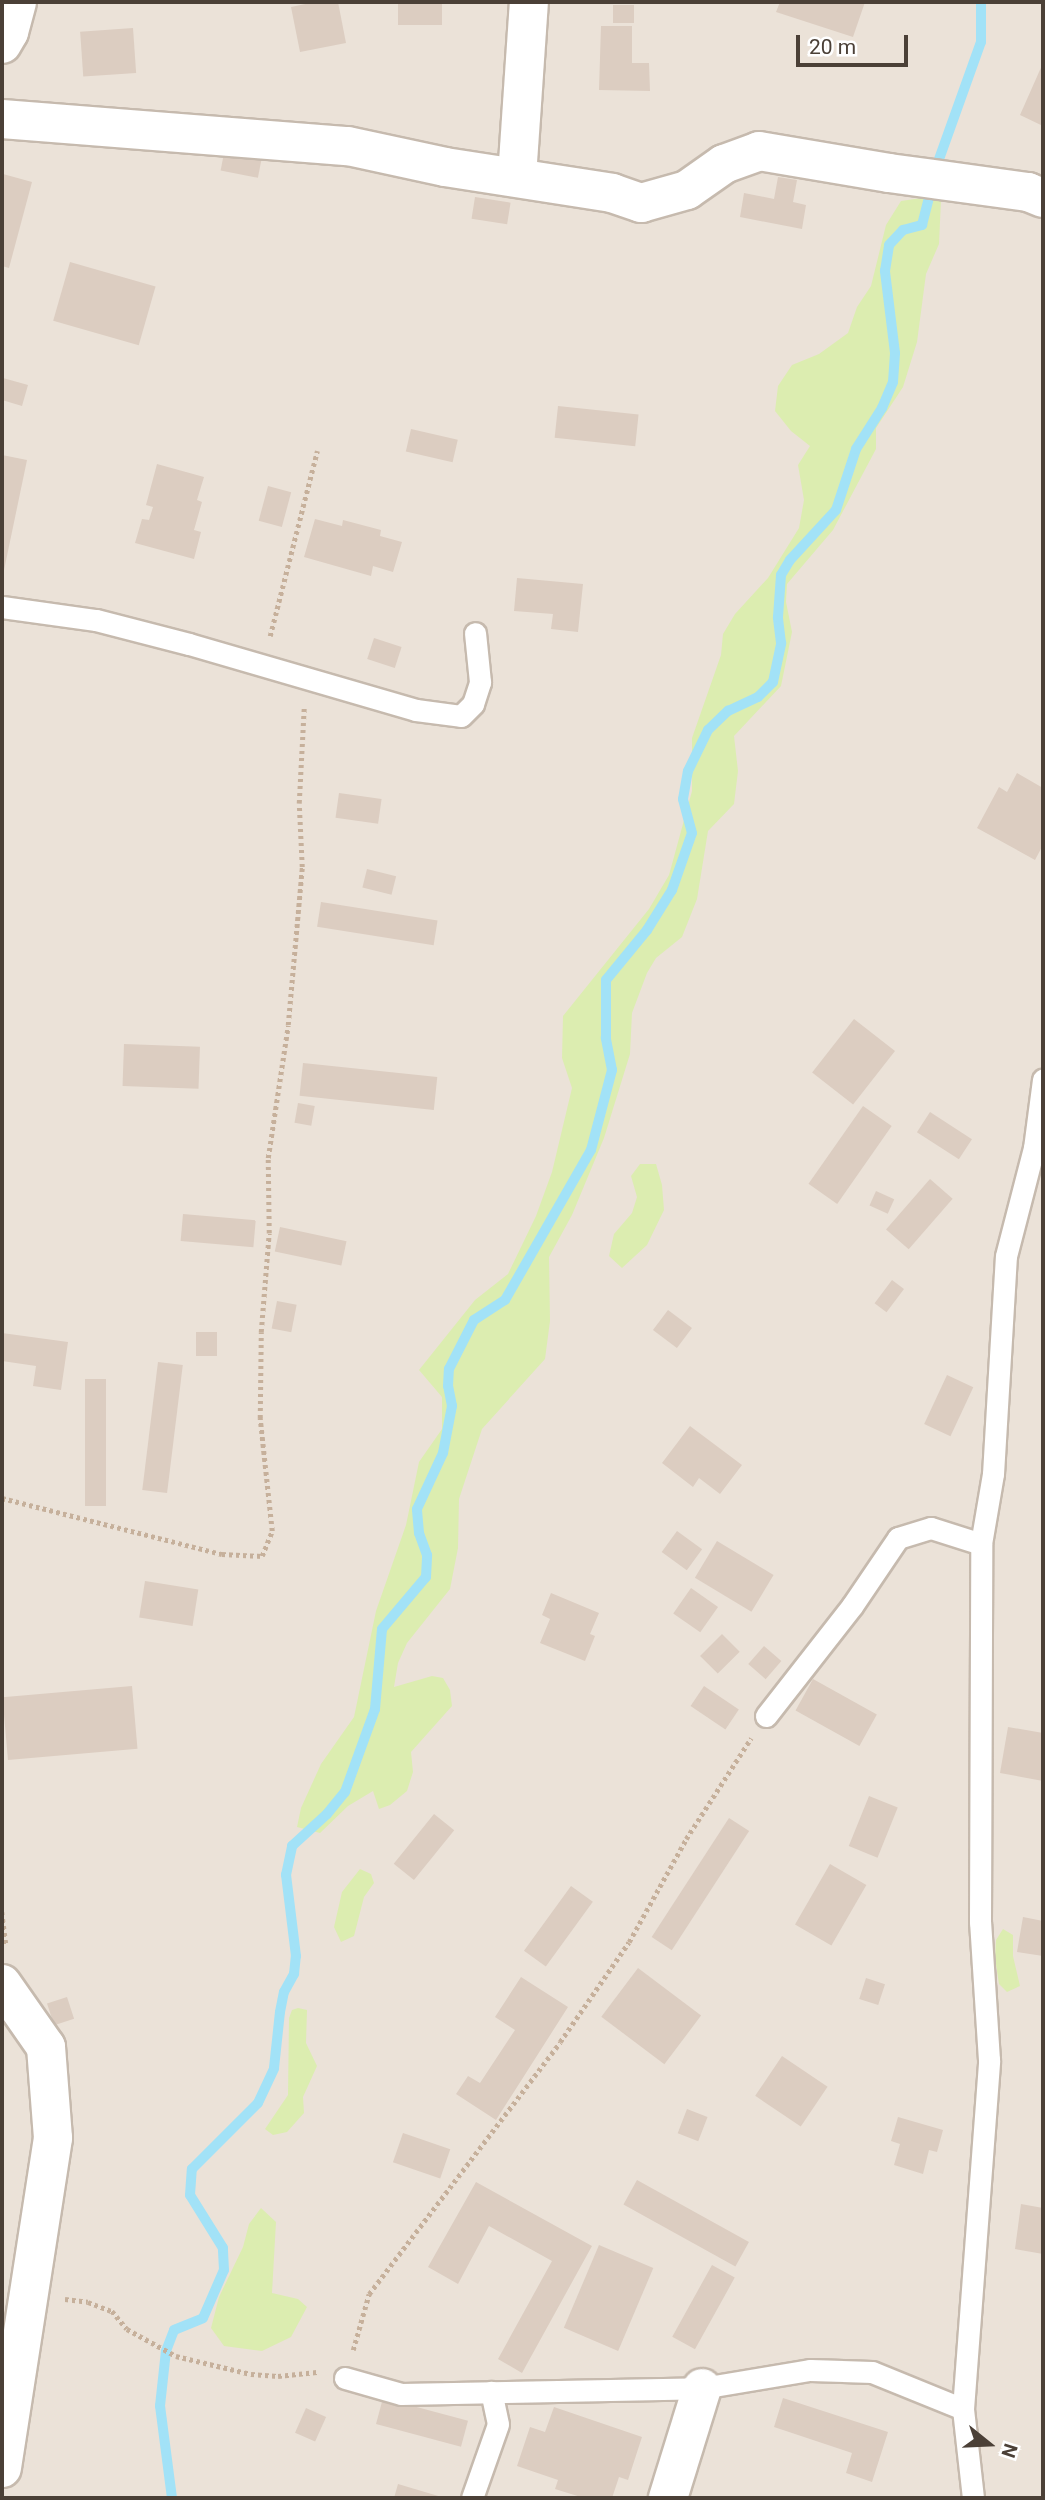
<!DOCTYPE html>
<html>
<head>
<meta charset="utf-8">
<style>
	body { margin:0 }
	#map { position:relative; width:1045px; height:2500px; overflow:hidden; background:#f6f1ea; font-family:Roboto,sans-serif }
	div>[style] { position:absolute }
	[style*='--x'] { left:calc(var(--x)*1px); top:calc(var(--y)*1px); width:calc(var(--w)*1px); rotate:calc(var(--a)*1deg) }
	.residential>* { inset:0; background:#ebe2d8; transform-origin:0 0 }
	.green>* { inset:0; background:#dcedb0 }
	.stream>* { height:10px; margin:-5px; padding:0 5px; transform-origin:5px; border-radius:5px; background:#a2e2f7 }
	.building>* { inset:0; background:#dccdc1; transform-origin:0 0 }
	.path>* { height:4.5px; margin-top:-2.25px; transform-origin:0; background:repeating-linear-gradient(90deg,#c6b09b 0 3.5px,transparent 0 7px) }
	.roads { filter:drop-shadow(2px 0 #c6baae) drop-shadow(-2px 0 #c6baae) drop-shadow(0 2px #c6baae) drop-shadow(0 -2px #c6baae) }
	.lane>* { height:21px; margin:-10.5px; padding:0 10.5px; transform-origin:10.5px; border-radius:10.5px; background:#fff }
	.street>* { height:38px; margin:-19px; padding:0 19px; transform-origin:19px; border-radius:19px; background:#fff }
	span { translate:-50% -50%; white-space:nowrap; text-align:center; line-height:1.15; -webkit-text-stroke:6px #fff; paint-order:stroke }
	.frame { position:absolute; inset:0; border:4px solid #4b4037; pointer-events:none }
	.north { position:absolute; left:954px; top:2409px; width:70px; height:70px; -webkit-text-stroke:5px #fff; paint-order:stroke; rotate:108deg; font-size:19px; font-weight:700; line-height:28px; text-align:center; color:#4b4037 }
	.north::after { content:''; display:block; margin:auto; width:24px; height:32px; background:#4b4037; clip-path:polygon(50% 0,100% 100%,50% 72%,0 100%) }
	.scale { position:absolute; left:796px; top:35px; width:112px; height:32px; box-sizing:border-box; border:4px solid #4b4037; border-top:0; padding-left:9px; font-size:21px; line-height:24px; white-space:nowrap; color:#4b4037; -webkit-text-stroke:5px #fff; paint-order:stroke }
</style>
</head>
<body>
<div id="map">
	<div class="residential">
		<i style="left:2px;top:2px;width:1041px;height:2496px"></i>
	</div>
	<div class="green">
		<i style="clip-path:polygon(928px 197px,941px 200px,939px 244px,926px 274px,917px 342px,903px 387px,876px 428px,876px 449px,833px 530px,787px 584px,786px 602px,792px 632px,781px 686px,734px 736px,738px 771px,734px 804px,708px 831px,697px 899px,682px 937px,656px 958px,647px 973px,632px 1013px,630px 1054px,604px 1138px,572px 1215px,549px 1257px,550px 1321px,545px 1359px,482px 1429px,459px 1499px,458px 1548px,450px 1589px,407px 1643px,398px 1663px,394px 1687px,432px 1676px,443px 1678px,450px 1690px,452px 1706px,411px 1752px,413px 1772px,407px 1791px,390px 1805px,379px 1809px,373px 1791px,348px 1806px,320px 1833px,297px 1827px,301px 1808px,321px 1764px,354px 1717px,376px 1611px,406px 1525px,419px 1462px,442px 1429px,442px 1397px,419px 1370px,475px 1300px,508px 1274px,536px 1216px,552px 1172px,572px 1088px,562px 1058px,563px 1016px,649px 909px,669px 875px,692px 791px,692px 738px,721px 655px,723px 634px,735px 614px,768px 578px,799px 528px,804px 500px,798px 465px,810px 446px,791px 431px,775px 411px,778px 386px,792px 365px,819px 354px,848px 333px,857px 307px,871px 286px,886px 225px,901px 201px)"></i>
		<i style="clip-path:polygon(640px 1164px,656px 1164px,662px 1185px,664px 1210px,647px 1245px,622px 1268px,609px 1256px,614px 1234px,632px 1213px,637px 1197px,631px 1176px)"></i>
		<i style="clip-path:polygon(360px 1869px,371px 1874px,374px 1883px,364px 1897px,354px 1936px,341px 1942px,334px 1927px,342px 1892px)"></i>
		<i style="clip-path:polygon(1003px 1929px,1013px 1935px,1013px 1956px,1020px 1986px,1007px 1992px,999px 1984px,995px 1958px,996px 1940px)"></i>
		<i style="clip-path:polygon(298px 2008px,307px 2010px,306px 2043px,317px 2066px,303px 2097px,304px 2113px,287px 2132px,273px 2135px,265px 2129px,288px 2095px,289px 2018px,292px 2010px)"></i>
		<i style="clip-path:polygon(261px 2208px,276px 2222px,272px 2293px,298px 2299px,307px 2307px,291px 2337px,262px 2351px,224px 2346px,211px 2328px,219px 2297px,243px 2247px,249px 2224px)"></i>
	</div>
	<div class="stream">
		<i style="--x:172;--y:2498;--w:93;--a:-97.4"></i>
		<i style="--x:160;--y:2406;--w:55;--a:-83.8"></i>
		<i style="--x:166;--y:2351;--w:22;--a:-69"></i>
		<i style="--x:174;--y:2330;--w:31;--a:-22"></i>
		<i style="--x:203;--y:2318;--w:52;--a:-66.4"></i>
		<i style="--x:224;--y:2270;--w:22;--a:-93"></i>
		<i style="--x:223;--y:2248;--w:62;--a:-121.9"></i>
		<i style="--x:190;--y:2195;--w:26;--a:-86"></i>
		<i style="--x:192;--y:2169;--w:93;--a:-45"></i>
		<i style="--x:258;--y:2103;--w:38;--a:-65"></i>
		<i style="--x:274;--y:2068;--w:56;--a:-83.9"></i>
		<i style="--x:280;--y:2012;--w:20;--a:-79"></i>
		<i style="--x:284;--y:1992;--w:21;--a:-61"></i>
		<i style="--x:294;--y:1974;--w:18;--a:-84"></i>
		<i style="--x:296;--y:1956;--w:82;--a:-97"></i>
		<i style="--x:286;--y:1875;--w:30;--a:-78"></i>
		<i style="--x:292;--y:1846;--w:47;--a:-42.4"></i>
		<i style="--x:327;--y:1814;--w:28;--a:-51"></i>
		<i style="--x:345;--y:1792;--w:88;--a:-70.1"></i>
		<i style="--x:375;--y:1709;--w:80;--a:-85"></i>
		<i style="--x:382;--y:1629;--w:68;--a:-49.8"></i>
		<i style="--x:426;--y:1577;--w:22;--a:-87"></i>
		<i style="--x:427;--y:1555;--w:23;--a:-110"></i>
		<i style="--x:419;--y:1533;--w:24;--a:-95"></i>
		<i style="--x:417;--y:1509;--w:62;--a:-65.1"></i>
		<i style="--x:443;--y:1453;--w:48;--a:-79.2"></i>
		<i style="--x:452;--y:1406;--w:20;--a:-101"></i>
		<i style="--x:448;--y:1386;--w:17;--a:-87"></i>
		<i style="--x:449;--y:1369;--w:55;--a:-63"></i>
		<i style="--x:474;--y:1320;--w:37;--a:-33"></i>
		<i style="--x:505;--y:1300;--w:173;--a:-60.2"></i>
		<i style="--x:591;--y:1150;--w:83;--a:-75.3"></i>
		<i style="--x:612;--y:1070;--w:33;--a:-101"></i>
		<i style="--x:606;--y:1038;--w:58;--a:-90"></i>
		<i style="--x:606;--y:980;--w:65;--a:-50.6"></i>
		<i style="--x:647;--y:930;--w:47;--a:-58"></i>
		<i style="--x:672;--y:890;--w:60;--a:-70.7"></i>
		<i style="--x:692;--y:833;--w:35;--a:-105"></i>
		<i style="--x:683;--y:799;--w:28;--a:-80"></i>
		<i style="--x:688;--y:771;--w:46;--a:-64"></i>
		<i style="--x:708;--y:730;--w:28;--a:-44"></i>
		<i style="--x:728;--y:711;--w:33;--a:-25"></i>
		<i style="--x:758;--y:697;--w:21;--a:-45"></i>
		<i style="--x:773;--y:682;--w:40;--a:-78"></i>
		<i style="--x:781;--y:643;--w:26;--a:-97"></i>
		<i style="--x:778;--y:617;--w:42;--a:-85.9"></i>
		<i style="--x:781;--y:575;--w:17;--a:-59"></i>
		<i style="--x:790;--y:560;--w:68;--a:-47.4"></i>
		<i style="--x:836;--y:510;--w:64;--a:-71.8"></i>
		<i style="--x:856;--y:449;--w:49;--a:-57.6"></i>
		<i style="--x:882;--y:408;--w:28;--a:-67"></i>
		<i style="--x:893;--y:382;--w:29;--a:-86"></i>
		<i style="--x:895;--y:353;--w:83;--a:-97"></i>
		<i style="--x:885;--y:271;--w:26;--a:-81"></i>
		<i style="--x:889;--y:245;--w:21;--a:-47"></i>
		<i style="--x:903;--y:230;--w:20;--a:-15"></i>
		<i style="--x:922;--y:225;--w:65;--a:-75.7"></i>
		<i style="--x:938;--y:162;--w:127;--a:-70.3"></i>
		<i style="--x:981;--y:42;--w:40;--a:-90"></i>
	</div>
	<div class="building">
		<i style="clip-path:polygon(315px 2px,338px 2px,346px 43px,300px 52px,291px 7px)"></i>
		<i style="left:398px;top:2px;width:44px;height:23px"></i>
		<i style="clip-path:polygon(780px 2px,865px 2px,853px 37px,776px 12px)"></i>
		<i style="left:634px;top:5px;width:18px;height:21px;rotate:90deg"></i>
		<i style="clip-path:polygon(601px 26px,632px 26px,632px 63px,649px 63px,650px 91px,599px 90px)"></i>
		<i style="left:133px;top:28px;width:45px;height:53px;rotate:86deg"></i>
		<i style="clip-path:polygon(1043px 63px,1043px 126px,1020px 115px)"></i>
		<i style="left:225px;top:148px;width:38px;height:23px;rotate:11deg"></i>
		<i style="clip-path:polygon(3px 174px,32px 182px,9px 268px,2px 266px)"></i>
		<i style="clip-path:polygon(778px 177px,797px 180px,793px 202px,806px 205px,802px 229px,740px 217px,744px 193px,774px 199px)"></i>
		<i style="left:475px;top:197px;width:36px;height:22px;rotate:9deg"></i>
		<i style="left:70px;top:262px;width:89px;height:61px;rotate:16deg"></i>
		<i style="clip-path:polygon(3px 378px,28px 385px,22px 406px,2px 400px)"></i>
		<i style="left:558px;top:406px;width:81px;height:32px;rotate:6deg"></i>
		<i style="left:411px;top:429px;width:48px;height:23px;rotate:13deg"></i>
		<i style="clip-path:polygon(2px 455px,27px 460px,3px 575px,2px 575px)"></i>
		<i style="clip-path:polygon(157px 464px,204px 477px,197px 500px,202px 502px,194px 530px,201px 532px,194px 559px,135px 543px,142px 519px,149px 520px,153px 507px,146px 505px)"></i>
		<i style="left:268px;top:486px;width:24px;height:36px;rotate:15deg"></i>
		<i style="clip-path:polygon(315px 519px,342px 526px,343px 520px,381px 530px,380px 536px,402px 542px,393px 572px,373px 566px,371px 576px,304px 557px)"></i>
		<i style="clip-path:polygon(517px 578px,583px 584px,578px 632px,551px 629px,553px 614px,514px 611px)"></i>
		<i style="left:374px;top:638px;width:29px;height:22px;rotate:18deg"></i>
		<i style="clip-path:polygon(1017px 773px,1043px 788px,1043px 845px,1035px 860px,977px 828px,999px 787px,1007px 792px)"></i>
		<i style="left:339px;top:793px;width:43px;height:25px;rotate:8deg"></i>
		<i style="left:367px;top:869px;width:30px;height:19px;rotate:14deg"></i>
		<i style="left:321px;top:902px;width:118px;height:25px;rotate:9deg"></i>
		<i style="left:854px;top:1019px;width:52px;height:68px;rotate:38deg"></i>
		<i style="left:124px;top:1044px;width:76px;height:42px;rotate:2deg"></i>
		<i style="left:303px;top:1063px;width:135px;height:33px;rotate:6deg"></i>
		<i style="left:298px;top:1103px;width:17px;height:20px;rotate:10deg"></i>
		<i style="left:863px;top:1106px;width:35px;height:95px;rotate:35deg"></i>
		<i style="left:930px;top:1112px;width:50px;height:24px;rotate:33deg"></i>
		<i style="left:930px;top:1179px;width:30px;height:67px;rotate:41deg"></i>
		<i style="left:876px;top:1191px;width:20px;height:16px;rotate:24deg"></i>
		<i style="left:183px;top:1214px;width:73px;height:27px;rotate:5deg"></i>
		<i style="left:280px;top:1227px;width:68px;height:25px;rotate:12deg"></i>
		<i style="left:892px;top:1280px;width:15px;height:29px;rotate:37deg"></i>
		<i style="left:277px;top:1301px;width:20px;height:28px;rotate:11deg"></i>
		<i style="left:668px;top:1310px;width:30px;height:25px;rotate:37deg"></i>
		<i style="left:217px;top:1332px;width:24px;height:21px;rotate:90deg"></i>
		<i style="clip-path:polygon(2px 1333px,68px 1342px,61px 1390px,33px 1386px,36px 1366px,2px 1361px)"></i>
		<i style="left:158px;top:1362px;width:25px;height:129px;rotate:7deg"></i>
		<i style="left:947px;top:1375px;width:29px;height:54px;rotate:25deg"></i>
		<i style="left:85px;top:1379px;width:21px;height:127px"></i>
		<i style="clip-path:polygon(690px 1426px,742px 1465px,720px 1494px,699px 1478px,693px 1487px,662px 1463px)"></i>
		<i style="left:677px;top:1531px;width:31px;height:26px;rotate:36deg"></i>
		<i style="left:717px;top:1541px;width:66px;height:43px;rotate:31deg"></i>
		<i style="left:145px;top:1581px;width:54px;height:37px;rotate:9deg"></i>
		<i style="left:691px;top:1588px;width:33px;height:31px;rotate:35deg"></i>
		<i style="clip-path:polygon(551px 1593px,599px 1613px,590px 1634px,595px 1636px,585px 1661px,540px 1643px,550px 1619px,542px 1615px)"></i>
		<i style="left:722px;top:1634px;width:25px;height:31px;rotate:45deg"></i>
		<i style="left:764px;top:1646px;width:23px;height:24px;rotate:41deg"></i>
		<i style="left:813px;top:1679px;width:73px;height:36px;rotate:29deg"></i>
		<i style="left:132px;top:1686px;width:63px;height:130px;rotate:85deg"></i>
		<i style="left:704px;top:1686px;width:42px;height:24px;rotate:34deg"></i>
		<i style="clip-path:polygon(1008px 1727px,1043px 1733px,1043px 1781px,1000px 1773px)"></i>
		<i style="left:869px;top:1796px;width:31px;height:54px;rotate:22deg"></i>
		<i style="left:434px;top:1814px;width:26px;height:64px;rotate:39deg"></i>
		<i style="left:729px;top:1818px;width:24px;height:142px;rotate:33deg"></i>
		<i style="left:830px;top:1864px;width:42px;height:70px;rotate:30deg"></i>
		<i style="left:571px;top:1886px;width:27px;height:80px;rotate:36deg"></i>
		<i style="clip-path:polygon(1023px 1917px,1043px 1921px,1043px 1956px,1017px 1952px)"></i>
		<i style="left:638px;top:1968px;width:79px;height:61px;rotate:37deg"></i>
		<i style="clip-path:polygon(521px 1977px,568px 2007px,496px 2120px,456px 2094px,468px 2076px,480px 2083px,515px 2030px,495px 2017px)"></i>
		<i style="left:866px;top:1978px;width:20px;height:22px;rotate:18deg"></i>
		<i style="left:67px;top:1997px;width:23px;height:21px;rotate:72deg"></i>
		<i style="left:782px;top:2056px;width:55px;height:48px;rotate:34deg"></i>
		<i style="left:687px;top:2109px;width:22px;height:26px;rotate:21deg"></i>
		<i style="clip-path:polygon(898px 2117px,943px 2130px,937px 2152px,929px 2150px,923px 2174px,894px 2165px,900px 2144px,891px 2141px)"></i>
		<i style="left:403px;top:2133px;width:50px;height:31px;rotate:19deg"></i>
		<i style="left:637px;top:2180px;width:128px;height:28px;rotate:29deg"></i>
		<i style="clip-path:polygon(476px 2182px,592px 2246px,522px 2373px,498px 2359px,552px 2261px,489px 2226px,458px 2284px,428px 2267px)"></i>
		<i style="clip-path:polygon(1021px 2204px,1043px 2208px,1043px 2254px,1015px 2249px)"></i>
		<i style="left:599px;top:2245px;width:59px;height:90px;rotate:23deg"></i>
		<i style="left:712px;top:2265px;width:26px;height:82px;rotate:29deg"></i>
		<i style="left:383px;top:2398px;width:88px;height:27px;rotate:15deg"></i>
		<i style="clip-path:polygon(783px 2398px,888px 2432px,872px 2482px,846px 2473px,852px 2453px,774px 2427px)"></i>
		<i style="clip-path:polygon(554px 2407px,642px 2437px,628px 2480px,619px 2477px,612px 2498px,584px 2498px,555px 2489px,558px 2480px,517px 2466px,530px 2427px,545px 2432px)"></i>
		<i style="left:306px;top:2408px;width:22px;height:27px;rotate:24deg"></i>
		<i style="clip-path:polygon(398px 2484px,445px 2498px,394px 2498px)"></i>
	</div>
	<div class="path">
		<i style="--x:270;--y:636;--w:191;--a:-75.7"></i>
		<i style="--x:2;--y:1498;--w:227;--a:14.3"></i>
		<i style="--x:222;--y:1554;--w:40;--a:2.9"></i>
		<i style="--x:262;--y:1556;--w:27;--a:-68"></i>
		<i style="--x:272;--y:1531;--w:114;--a:-96.1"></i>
		<i style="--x:260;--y:1418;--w:86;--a:-89.3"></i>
		<i style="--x:261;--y:1332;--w:99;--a:-85.4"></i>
		<i style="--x:269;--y:1233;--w:75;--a:-90.8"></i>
		<i style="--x:268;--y:1158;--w:134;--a:-81.4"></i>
		<i style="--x:288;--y:1025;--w:159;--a:-84.9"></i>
		<i style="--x:302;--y:867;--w:64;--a:-92.7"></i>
		<i style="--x:299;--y:803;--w:96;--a:-87"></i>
		<i style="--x:2;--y:1912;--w:34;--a:83"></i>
		<i style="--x:65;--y:2299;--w:23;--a:7"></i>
		<i style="--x:88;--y:2302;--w:26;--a:21"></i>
		<i style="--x:112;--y:2311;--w:23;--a:50"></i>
		<i style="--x:127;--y:2329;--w:56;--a:28.9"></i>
		<i style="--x:176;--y:2356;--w:77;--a:13.5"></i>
		<i style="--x:251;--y:2374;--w:27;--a:4"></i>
		<i style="--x:278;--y:2376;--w:39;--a:-6"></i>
		<i style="--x:353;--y:2350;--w:58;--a:-74.1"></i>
		<i style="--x:369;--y:2294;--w:316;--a:-52.8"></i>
		<i style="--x:560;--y:2042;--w:121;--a:-55.4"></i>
		<i style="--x:629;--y:1942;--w:118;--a:-61"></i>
		<i style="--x:686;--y:1839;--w:120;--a:-57.2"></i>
	</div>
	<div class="roads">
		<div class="lane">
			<i style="--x:2;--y:607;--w:95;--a:7.9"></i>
			<i style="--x:96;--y:620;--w:96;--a:14.5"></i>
			<i style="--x:189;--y:644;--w:236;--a:16.2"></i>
			<i style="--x:416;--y:710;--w:45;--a:7.6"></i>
			<i style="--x:461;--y:716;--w:17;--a:-45"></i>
			<i style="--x:473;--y:704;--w:23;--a:-72"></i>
			<i style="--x:480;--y:682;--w:49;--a:-95.8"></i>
			<i style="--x:766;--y:1716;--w:140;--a:-52"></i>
			<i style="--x:852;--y:1606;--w:82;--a:-55.9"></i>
			<i style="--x:898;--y:1538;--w:34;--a:-17"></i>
			<i style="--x:931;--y:1528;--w:52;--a:17.7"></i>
			<i style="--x:345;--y:2378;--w:58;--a:15.9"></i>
			<i style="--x:401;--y:2394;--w:301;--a:-1.1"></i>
			<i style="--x:702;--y:2388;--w:109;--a:-9.5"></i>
			<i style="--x:810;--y:2370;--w:62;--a:1.8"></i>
			<i style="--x:872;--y:2372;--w:98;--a:22.1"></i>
			<i style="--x:472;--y:2498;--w:78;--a:-70.6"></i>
			<i style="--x:498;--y:2424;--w:33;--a:-102"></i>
			<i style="--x:973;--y:2498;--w:90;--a:-96.4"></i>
			<i style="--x:963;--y:2409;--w:350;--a:-85.7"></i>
			<i style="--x:989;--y:2060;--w:138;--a:-93.7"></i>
			<i style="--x:980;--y:1922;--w:378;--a:-89.8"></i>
			<i style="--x:981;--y:1544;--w:71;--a:-80.3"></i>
			<i style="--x:993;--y:1474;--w:218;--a:-86.6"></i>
			<i style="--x:1006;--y:1256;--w:112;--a:-75.5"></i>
			<i style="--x:1034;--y:1148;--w:69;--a:-82.5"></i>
		</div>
		<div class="street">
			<i style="--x:2;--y:44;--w:14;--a:-60"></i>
			<i style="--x:9;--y:32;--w:31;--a:-75"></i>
			<i style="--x:2;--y:119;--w:347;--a:4.5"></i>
			<i style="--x:348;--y:146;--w:99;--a:12.2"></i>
			<i style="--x:445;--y:167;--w:169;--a:8.8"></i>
			<i style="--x:612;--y:193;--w:31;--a:19"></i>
			<i style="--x:641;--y:203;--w:48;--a:-15.8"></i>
			<i style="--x:687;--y:190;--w:45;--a:-35.1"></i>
			<i style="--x:724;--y:164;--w:37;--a:-20"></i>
			<i style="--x:759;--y:151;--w:132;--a:9.6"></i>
			<i style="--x:889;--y:173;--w:140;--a:7.8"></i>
			<i style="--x:1028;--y:192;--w:16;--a:22"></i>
			<i style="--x:517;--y:177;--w:175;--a:-86.1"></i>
			<i style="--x:2;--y:1984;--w:77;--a:55.1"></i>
			<i style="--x:46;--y:2047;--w:91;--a:85.6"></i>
			<i style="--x:53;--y:2138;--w:334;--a:98.8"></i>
			<i style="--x:668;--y:2498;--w:115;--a:-72.8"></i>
		</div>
	</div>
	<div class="frame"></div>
	<div class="north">N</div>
	<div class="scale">20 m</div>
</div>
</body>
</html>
